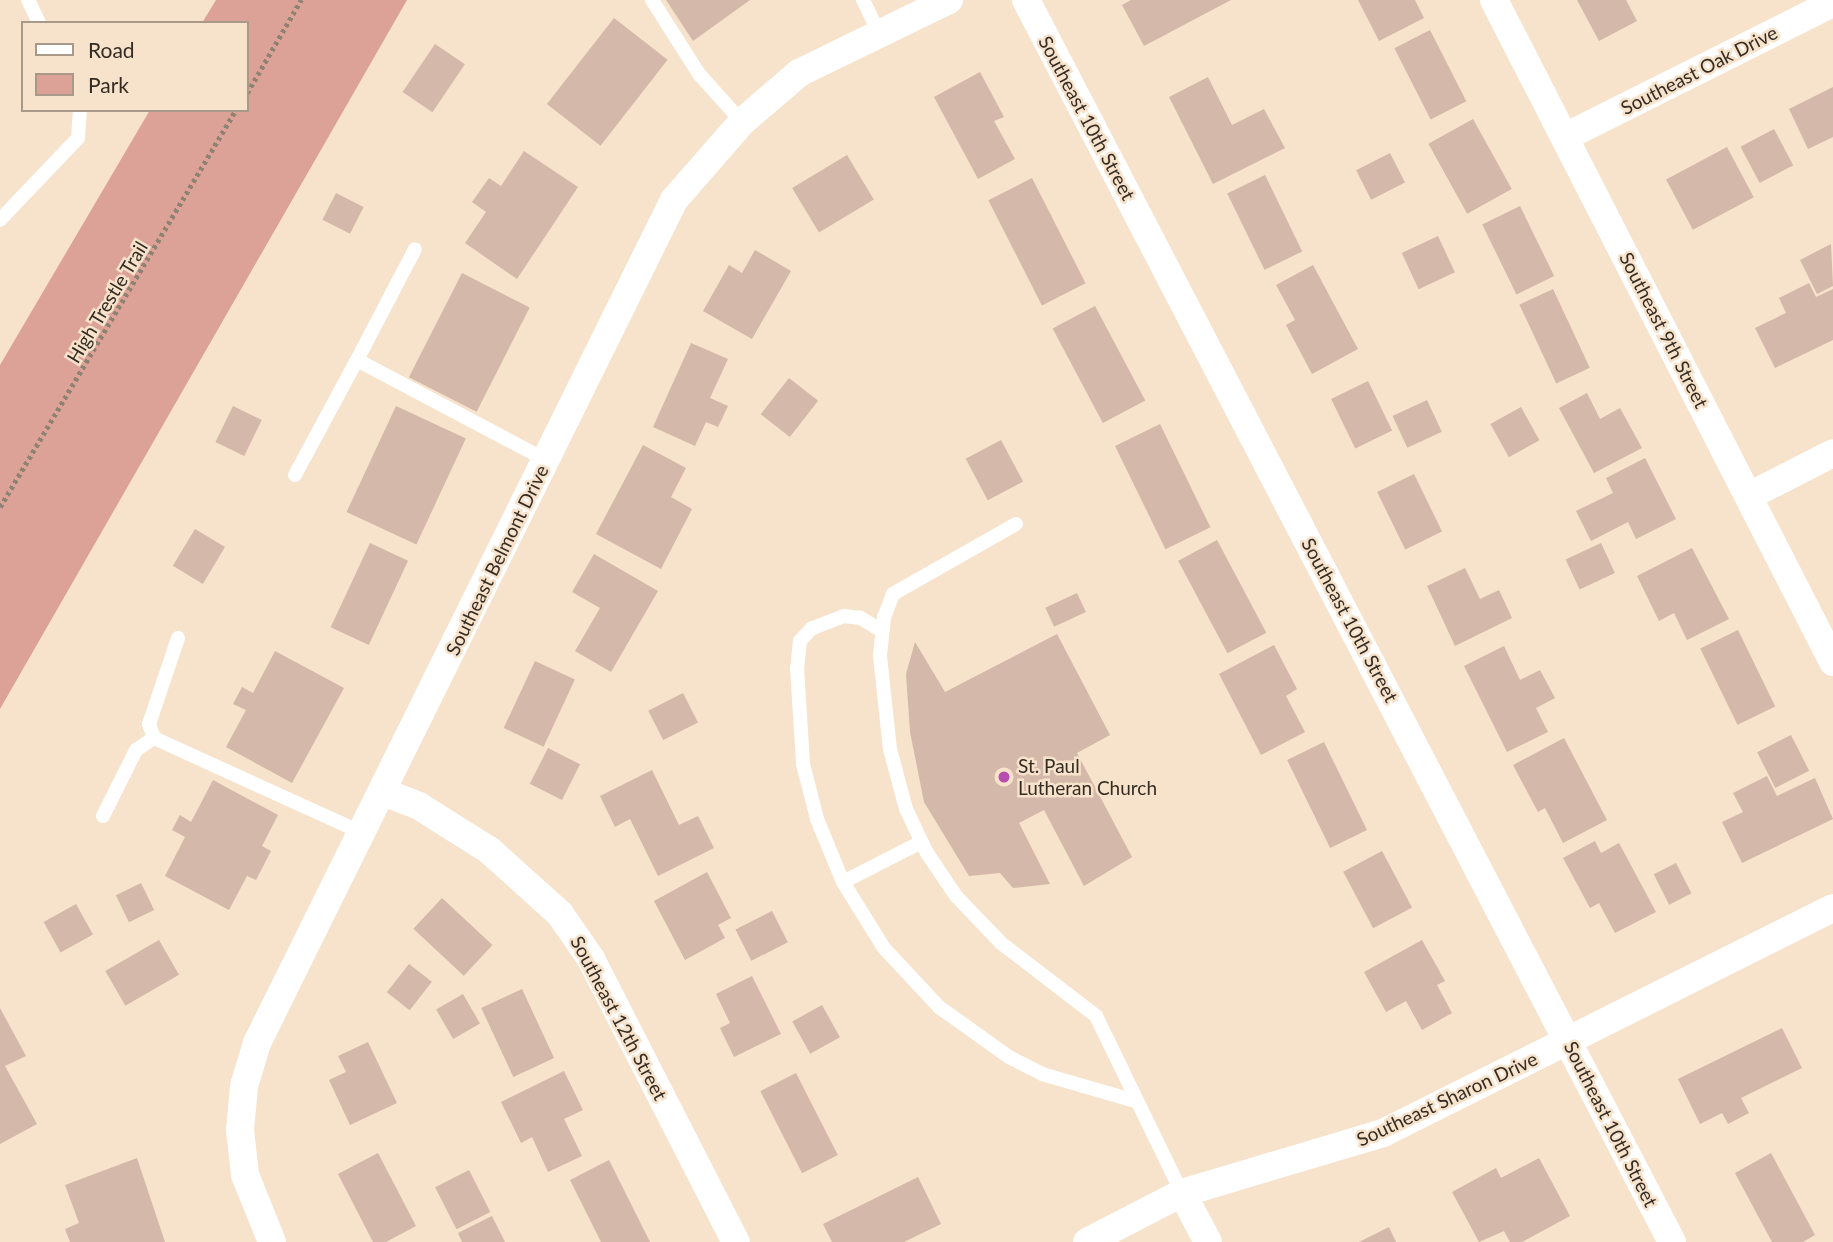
<!DOCTYPE html>
<html>
<head>
<meta charset="utf-8">
<style>
	body { margin:0 }
	#map { position:relative; width:1833px; height:1242px; overflow:hidden; background:#f7e2cb; font-family:Lato,sans-serif }
	div>[style] { position:absolute }
	[style*='--x'] { left:calc(var(--x)*1px); top:calc(var(--y)*1px); width:calc(var(--w)*1px); rotate:calc(var(--a)*1deg) }
	.green>* { inset:0; background:#dca298 }
	.building>* { inset:0; background:#d4b8a9; transform-origin:0 0 }
	.path>* { height:4.5px; margin-top:-2.25px; transform-origin:0; background:repeating-linear-gradient(90deg,#908272 0 3.5px,transparent 0 7px) }
	.lane>* { height:14px; margin:-7px; padding:0 7px; transform-origin:7px; border-radius:7px; background:#fff }
	.street>* { height:28px; margin:-14px; padding:0 14px; transform-origin:14px; border-radius:14px; background:#fff }
	.dots>* { width:19px; height:19px; translate:-50% -50%; box-sizing:border-box; border:4px solid #f7e2cb; border-radius:50% }
	span { translate:-50% -50%; white-space:nowrap; text-align:center; line-height:1.15; -webkit-text-stroke:5px #f7e2cb; paint-order:stroke }
	.street-label { font-size:19px; color:#342c23 }
	.poi-label { font-size:19px; color:#342c23 }
	.left { translate:0 -50%; text-align:left }
	.legend { position:absolute; left:21px; top:21px; width:228px; height:91px; box-sizing:border-box; background:#f7e2cb; border:2px solid #a99988; margin:0; padding:9px 12px; list-style:none; font-size:21px; color:#342c23 }
	.legend li { display:flex; align-items:center; gap:14px; height:35px }
	.legend b { width:35px; border:2px solid #a99988 }
</style>
</head>
<body>
<div id="map">
	<div class="green">
		<i style="clip-path:polygon(216px 0,407px 0,0 709px,0 365px,150px 110px,247px 110px,247px 23px,202px 23px)"></i>
	</div>
	<div class="building">
		<i style="clip-path:polygon(666px 0,750px 0,693px 41px)"></i>
		<i style="clip-path:polygon(1131px 0,1231px 0,1144px 46px,1122px 5px)"></i>
		<i style="clip-path:polygon(1358px 0,1415px 0,1424px 18px,1379px 41px)"></i>
		<i style="clip-path:polygon(1577px 0,1626px 0,1637px 21px,1599px 41px)"></i>
		<i style="left:614px;top:18px;width:68px;height:109px;rotate:38deg"></i>
		<i style="left:1430px;top:30px;width:80px;height:40px;rotate:63deg"></i>
		<i style="left:435px;top:44px;width:36px;height:58px;rotate:34deg"></i>
		<i style="clip-path:polygon(980px 72px,1004px 117px,994px 121px,1015px 159px,978px 179px,934px 97px)"></i>
		<i style="clip-path:polygon(1208px 77px,1232px 125px,1264px 109px,1285px 148px,1213px 184px,1169px 97px)"></i>
		<i style="clip-path:polygon(1833px 87px,1833px 137px,1808px 149px,1789px 109px)"></i>
		<i style="left:1473px;top:119px;width:80px;height:51px;rotate:61deg"></i>
		<i style="left:1774px;top:129px;width:41px;height:38px;rotate:62deg"></i>
		<i style="left:1727px;top:147px;width:57px;height:69px;rotate:62deg"></i>
		<i style="clip-path:polygon(524px 151px,578px 187px,517px 279px,465px 243px,486px 212px,472px 202px,489px 178px,501px 186px)"></i>
		<i style="left:1390px;top:153px;width:33px;height:38px;rotate:63deg"></i>
		<i style="left:847px;top:155px;width:52px;height:64px;rotate:59deg"></i>
		<i style="left:1265px;top:175px;width:85px;height:42px;rotate:64deg"></i>
		<i style="left:1032px;top:178px;width:118px;height:49px;rotate:63deg"></i>
		<i style="left:336px;top:193px;width:31px;height:30px;rotate:27deg"></i>
		<i style="left:1520px;top:206px;width:78px;height:42px;rotate:64deg"></i>
		<i style="left:1438px;top:236px;width:40px;height:40px;rotate:65deg"></i>
		<i style="clip-path:polygon(1831px 244px,1833px 286px,1817px 294px,1800px 260px)"></i>
		<i style="clip-path:polygon(755px 250px,791px 271px,752px 339px,703px 311px,729px 265px,742px 273px)"></i>
		<i style="clip-path:polygon(1313px 265px,1358px 349px,1312px 374px,1286px 325px,1295px 320px,1276px 285px)"></i>
		<i style="left:462px;top:273px;width:76px;height:117px;rotate:27deg"></i>
		<i style="clip-path:polygon(1809px 283px,1816px 297px,1833px 289px,1833px 340px,1775px 368px,1755px 328px,1786px 313px,1779px 298px)"></i>
		<i style="left:1553px;top:289px;width:87px;height:37px;rotate:65deg"></i>
		<i style="left:1095px;top:306px;width:107px;height:48px;rotate:62deg"></i>
		<i style="clip-path:polygon(691px 343px,728px 359px,710px 398px,728px 406px,718px 427px,706px 422px,695px 446px,653px 427px)"></i>
		<i style="left:789px;top:378px;width:37px;height:46px;rotate:38deg"></i>
		<i style="left:1368px;top:381px;width:55px;height:41px;rotate:64deg"></i>
		<i style="clip-path:polygon(1587px 393px,1600px 419px,1620px 408px,1642px 448px,1594px 473px,1559px 408px)"></i>
		<i style="left:1427px;top:400px;width:35px;height:38px;rotate:65deg"></i>
		<i style="left:233px;top:406px;width:32px;height:40px;rotate:26deg"></i>
		<i style="left:396px;top:406px;width:77px;height:117px;rotate:25deg"></i>
		<i style="left:1521px;top:407px;width:38px;height:35px;rotate:61deg"></i>
		<i style="left:1160px;top:424px;width:115px;height:50px;rotate:64deg"></i>
		<i style="left:1001px;top:440px;width:47px;height:40px;rotate:62deg"></i>
		<i style="clip-path:polygon(643px 445px,686px 468px,671px 497px,692px 509px,661px 569px,596px 534px)"></i>
		<i style="clip-path:polygon(1645px 458px,1676px 519px,1636px 539px,1628px 522px,1591px 541px,1576px 511px,1613px 493px,1606px 478px)"></i>
		<i style="left:1414px;top:474px;width:64px;height:41px;rotate:64deg"></i>
		<i style="left:195px;top:529px;width:35px;height:43px;rotate:31deg"></i>
		<i style="left:1217px;top:540px;width:105px;height:44px;rotate:62deg"></i>
		<i style="left:370px;top:543px;width:42px;height:93px;rotate:25deg"></i>
		<i style="left:1601px;top:543px;width:33px;height:39px;rotate:65deg"></i>
		<i style="clip-path:polygon(1692px 548px,1729px 619px,1687px 640px,1674px 613px,1659px 621px,1637px 576px)"></i>
		<i style="clip-path:polygon(594px 554px,658px 591px,611px 672px,575px 651px,600px 608px,572px 592px)"></i>
		<i style="clip-path:polygon(1465px 568px,1480px 599px,1499px 590px,1512px 618px,1455px 646px,1427px 586px)"></i>
		<i style="left:1077px;top:593px;width:21px;height:35px;rotate:65deg"></i>
		<i style="left:1738px;top:630px;width:85px;height:42px;rotate:64deg"></i>
		<i style="clip-path:polygon(1057px 634px,1110px 735px,1077px 753px,1132px 857px,1084px 886px,1044px 810px,1019px 823px,1050px 884px,1013px 888px,1000px 873px,969px 876px,924px 802px,910px 732px,906px 674px,915px 642px,945px 692px)"></i>
		<i style="clip-path:polygon(1274px 645px,1297px 689px,1286px 696px,1305px 732px,1261px 755px,1219px 674px)"></i>
		<i style="clip-path:polygon(1504px 646px,1520px 680px,1540px 670px,1555px 698px,1536px 708px,1548px 732px,1507px 752px,1464px 666px)"></i>
		<i style="clip-path:polygon(275px 651px,344px 688px,292px 783px,226px 747px,246px 710px,233px 704px,242px 687px,253px 693px)"></i>
		<i style="left:535px;top:661px;width:44px;height:74px;rotate:25deg"></i>
		<i style="left:683px;top:693px;width:33px;height:39px;rotate:63deg"></i>
		<i style="left:1791px;top:735px;width:40px;height:38px;rotate:63deg"></i>
		<i style="clip-path:polygon(1564px 738px,1607px 820px,1563px 843px,1545px 808px,1538px 812px,1513px 765px)"></i>
		<i style="left:1324px;top:742px;width:98px;height:41px;rotate:64deg"></i>
		<i style="left:548px;top:748px;width:36px;height:40px;rotate:27deg"></i>
		<i style="clip-path:polygon(652px 770px,679px 825px,698px 816px,714px 848px,658px 876px,630px 819px,615px 827px,600px 796px)"></i>
		<i style="clip-path:polygon(1767px 776px,1777px 796px,1815px 778px,1833px 819px,1742px 863px,1722px 822px,1743px 812px,1733px 793px)"></i>
		<i style="clip-path:polygon(213px 780px,278px 815px,262px 846px,271px 851px,256px 880px,247px 876px,229px 910px,165px 876px,185px 837px,172px 830px,180px 815px,191px 822px)"></i>
		<i style="clip-path:polygon(1595px 841px,1601px 853px,1619px 843px,1656px 912px,1615px 933px,1599px 903px,1590px 908px,1563px 858px)"></i>
		<i style="left:1382px;top:851px;width:64px;height:44px;rotate:62deg"></i>
		<i style="left:1676px;top:863px;width:34px;height:25px;rotate:63deg"></i>
		<i style="clip-path:polygon(707px 872px,731px 918px,718px 925px,725px 938px,685px 960px,654px 901px)"></i>
		<i style="left:141px;top:883px;width:30px;height:28px;rotate:64deg"></i>
		<i style="left:442px;top:898px;width:69px;height:42px;rotate:43deg"></i>
		<i style="left:76px;top:904px;width:35px;height:37px;rotate:61deg"></i>
		<i style="left:772px;top:911px;width:35px;height:41px;rotate:63deg"></i>
		<i style="left:159px;top:940px;width:40px;height:62px;rotate:60deg"></i>
		<i style="clip-path:polygon(1422px 940px,1445px 981px,1437px 985px,1452px 1013px,1422px 1030px,1406px 1001px,1386px 1012px,1364px 972px)"></i>
		<i style="left:409px;top:964px;width:29px;height:36px;rotate:38deg"></i>
		<i style="clip-path:polygon(752px 976px,781px 1034px,734px 1057px,720px 1028px,730px 1023px,716px 994px)"></i>
		<i style="left:522px;top:989px;width:76px;height:45px;rotate:65deg"></i>
		<i style="left:463px;top:994px;width:34px;height:31px;rotate:60deg"></i>
		<i style="left:822px;top:1005px;width:37px;height:34px;rotate:61deg"></i>
		<i style="clip-path:polygon(0 1008px,26px 1056px,5px 1066px,37px 1124px,0 1144px)"></i>
		<i style="clip-path:polygon(1782px 1028px,1802px 1068px,1741px 1098px,1749px 1113px,1728px 1124px,1722px 1113px,1700px 1124px,1678px 1079px)"></i>
		<i style="clip-path:polygon(368px 1042px,397px 1103px,350px 1125px,329px 1080px,346px 1072px,338px 1056px)"></i>
		<i style="clip-path:polygon(564px 1071px,583px 1110px,564px 1119px,582px 1156px,548px 1172px,532px 1137px,521px 1143px,501px 1102px)"></i>
		<i style="left:796px;top:1073px;width:92px;height:40px;rotate:63deg"></i>
		<i style="clip-path:polygon(378px 1153px,416px 1226px,386px 1242px,373px 1242px,338px 1174px)"></i>
		<i style="clip-path:polygon(1771px 1153px,1815px 1235px,1803px 1242px,1772px 1242px,1735px 1173px)"></i>
		<i style="clip-path:polygon(137px 1158px,165px 1242px,70px 1242px,65px 1229px,79px 1223px,65px 1185px)"></i>
		<i style="clip-path:polygon(1539px 1158px,1570px 1216px,1522px 1242px,1510px 1242px,1504px 1231px,1479px 1242px,1452px 1192px,1496px 1168px,1501px 1178px)"></i>
		<i style="clip-path:polygon(609px 1160px,650px 1242px,601px 1242px,570px 1180px)"></i>
		<i style="left:469px;top:1170px;width:47px;height:38px;rotate:63deg"></i>
		<i style="clip-path:polygon(918px 1177px,941px 1224px,904px 1242px,832px 1242px,823px 1224px)"></i>
		<i style="clip-path:polygon(492px 1216px,505px 1242px,462px 1242px,458px 1233px)"></i>
		<i style="clip-path:polygon(1389px 1227px,1396px 1242px,1359px 1242px)"></i>
	</div>
	<div class="path">
		<i style="--x:247;--y:93;--w:108;--a:-59.9"></i>
		<i style="--x:0;--y:507;--w:462;--a:-59.3"></i>
	</div>
	<div class="lane">
		<i style="--x:28;--y:0;--w:25;--a:64"></i>
		<i style="--x:652;--y:0;--w:88;--a:57.6"></i>
		<i style="--x:699;--y:74;--w:64;--a:48.1"></i>
		<i style="--x:863;--y:0;--w:37;--a:64"></i>
		<i style="--x:0;--y:220;--w:113;--a:-46.4"></i>
		<i style="--x:78;--y:138;--w:28;--a:-86"></i>
		<i style="--x:357;--y:360;--w:125;--a:-62.4"></i>
		<i style="--x:295;--y:475;--w:131;--a:-61.7"></i>
		<i style="--x:357;--y:360;--w:214;--a:27.9"></i>
		<i style="--x:1016;--y:524;--w:142;--a:150.4"></i>
		<i style="--x:893;--y:594;--w:25;--a:111"></i>
		<i style="--x:884;--y:617;--w:39;--a:96"></i>
		<i style="--x:880;--y:656;--w:94;--a:83.9"></i>
		<i style="--x:890;--y:749;--w:62;--a:75.1"></i>
		<i style="--x:906;--y:809;--w:49;--a:64.5"></i>
		<i style="--x:927;--y:853;--w:52;--a:56"></i>
		<i style="--x:956;--y:896;--w:65;--a:46.2"></i>
		<i style="--x:1001;--y:943;--w:120;--a:37.5"></i>
		<i style="--x:1096;--y:1016;--w:197;--a:64.1"></i>
		<i style="--x:882;--y:631;--w:26;--a:-149"></i>
		<i style="--x:860;--y:618;--w:16;--a:-173"></i>
		<i style="--x:844;--y:616;--w:34;--a:159"></i>
		<i style="--x:812;--y:628;--w:18;--a:133"></i>
		<i style="--x:800;--y:641;--w:27;--a:96"></i>
		<i style="--x:797;--y:668;--w:96;--a:86.4"></i>
		<i style="--x:803;--y:764;--w:57;--a:75.7"></i>
		<i style="--x:817;--y:819;--w:68;--a:67.6"></i>
		<i style="--x:843;--y:882;--w:78;--a:58.2"></i>
		<i style="--x:884;--y:948;--w:81;--a:47"></i>
		<i style="--x:939;--y:1007;--w:86;--a:35.5"></i>
		<i style="--x:1009;--y:1057;--w:37;--a:27"></i>
		<i style="--x:1042;--y:1074;--w:97;--a:16.2"></i>
		<i style="--x:178;--y:638;--w:91;--a:108.6"></i>
		<i style="--x:149;--y:724;--w:15;--a:70"></i>
		<i style="--x:154;--y:738;--w:229;--a:24.5"></i>
		<i style="--x:103;--y:816;--w:74;--a:-63.4"></i>
		<i style="--x:136;--y:750;--w:22;--a:-34"></i>
		<i style="--x:843;--y:882;--w:88;--a:-27.1"></i>
	</div>
	<div class="street">
		<i style="--x:1026;--y:0;--w:1400;--a:62.52"></i>
		<i style="--x:1494;--y:0;--w:744;--a:62.88"></i>
		<i style="--x:1565;--y:137;--w:300;--a:-26.6"></i>
		<i style="--x:1749;--y:496;--w:94;--a:-27.1"></i>
		<i style="--x:383;--y:792;--w:39;--a:21"></i>
		<i style="--x:419;--y:806;--w:83;--a:32.2"></i>
		<i style="--x:489;--y:850;--w:96;--a:42"></i>
		<i style="--x:560;--y:914;--w:55;--a:55.4"></i>
		<i style="--x:591;--y:959;--w:318;--a:62.9"></i>
		<i style="--x:1182;--y:1193;--w:55;--a:62"></i>
		<i style="--x:272;--y:1242;--w:72;--a:-111.9"></i>
		<i style="--x:245;--y:1175;--w:45;--a:-96.3"></i>
		<i style="--x:240;--y:1130;--w:44;--a:-84.8"></i>
		<i style="--x:244;--y:1086;--w:45;--a:-73.2"></i>
		<i style="--x:257;--y:1043;--w:940;--a:-63.68"></i>
		<i style="--x:674;--y:200;--w:103;--a:-48.9"></i>
		<i style="--x:742;--y:122;--w:75;--a:-40.7"></i>
		<i style="--x:799;--y:73;--w:167;--a:-26"></i>
		<i style="--x:1087;--y:1242;--w:107;--a:-27.3"></i>
		<i style="--x:1182;--y:1193;--w:210;--a:-16.6"></i>
		<i style="--x:1383;--y:1133;--w:503;--a:-26.57"></i>
	</div>
	<div class="dots">
		<i style="left:1004px;top:777px;background:#b74dae"></i>
	</div>
	<div class="street-label">
		<span style="left:1699px;top:70px;rotate:-27deg">Southeast Oak Drive</span>
		<span style="left:1087px;top:118px;rotate:62deg">Southeast 10th Street</span>
		<span style="left:107px;top:302px;rotate:-59deg">High Trestle Trail</span>
		<span style="left:1664px;top:330px;rotate:63deg">Southeast 9th Street</span>
		<span style="left:497px;top:560px;rotate:-64deg">Southeast Belmont Drive</span>
		<span style="left:1350px;top:620px;rotate:62deg">Southeast 10th Street</span>
		<span style="left:619px;top:1018px;rotate:62deg">Southeast 12th Street</span>
		<span style="left:1447px;top:1099px;rotate:-25deg">Southeast Sharon Drive</span>
		<span style="left:1611px;top:1124px;rotate:63deg">Southeast 10th Street</span>
	</div>
	<div class="poi-label">
		<span class="left" style="left:1018px;top:777px">St. Paul<br>Lutheran Church</span>
	</div>
	<ul class="legend">
	<li><b style="height:9px;background:#fff"></b>Road</li>
	<li><b style="height:19px;background:#dca298"></b>Park</li>
	</ul>
</div>
</body>
</html>
